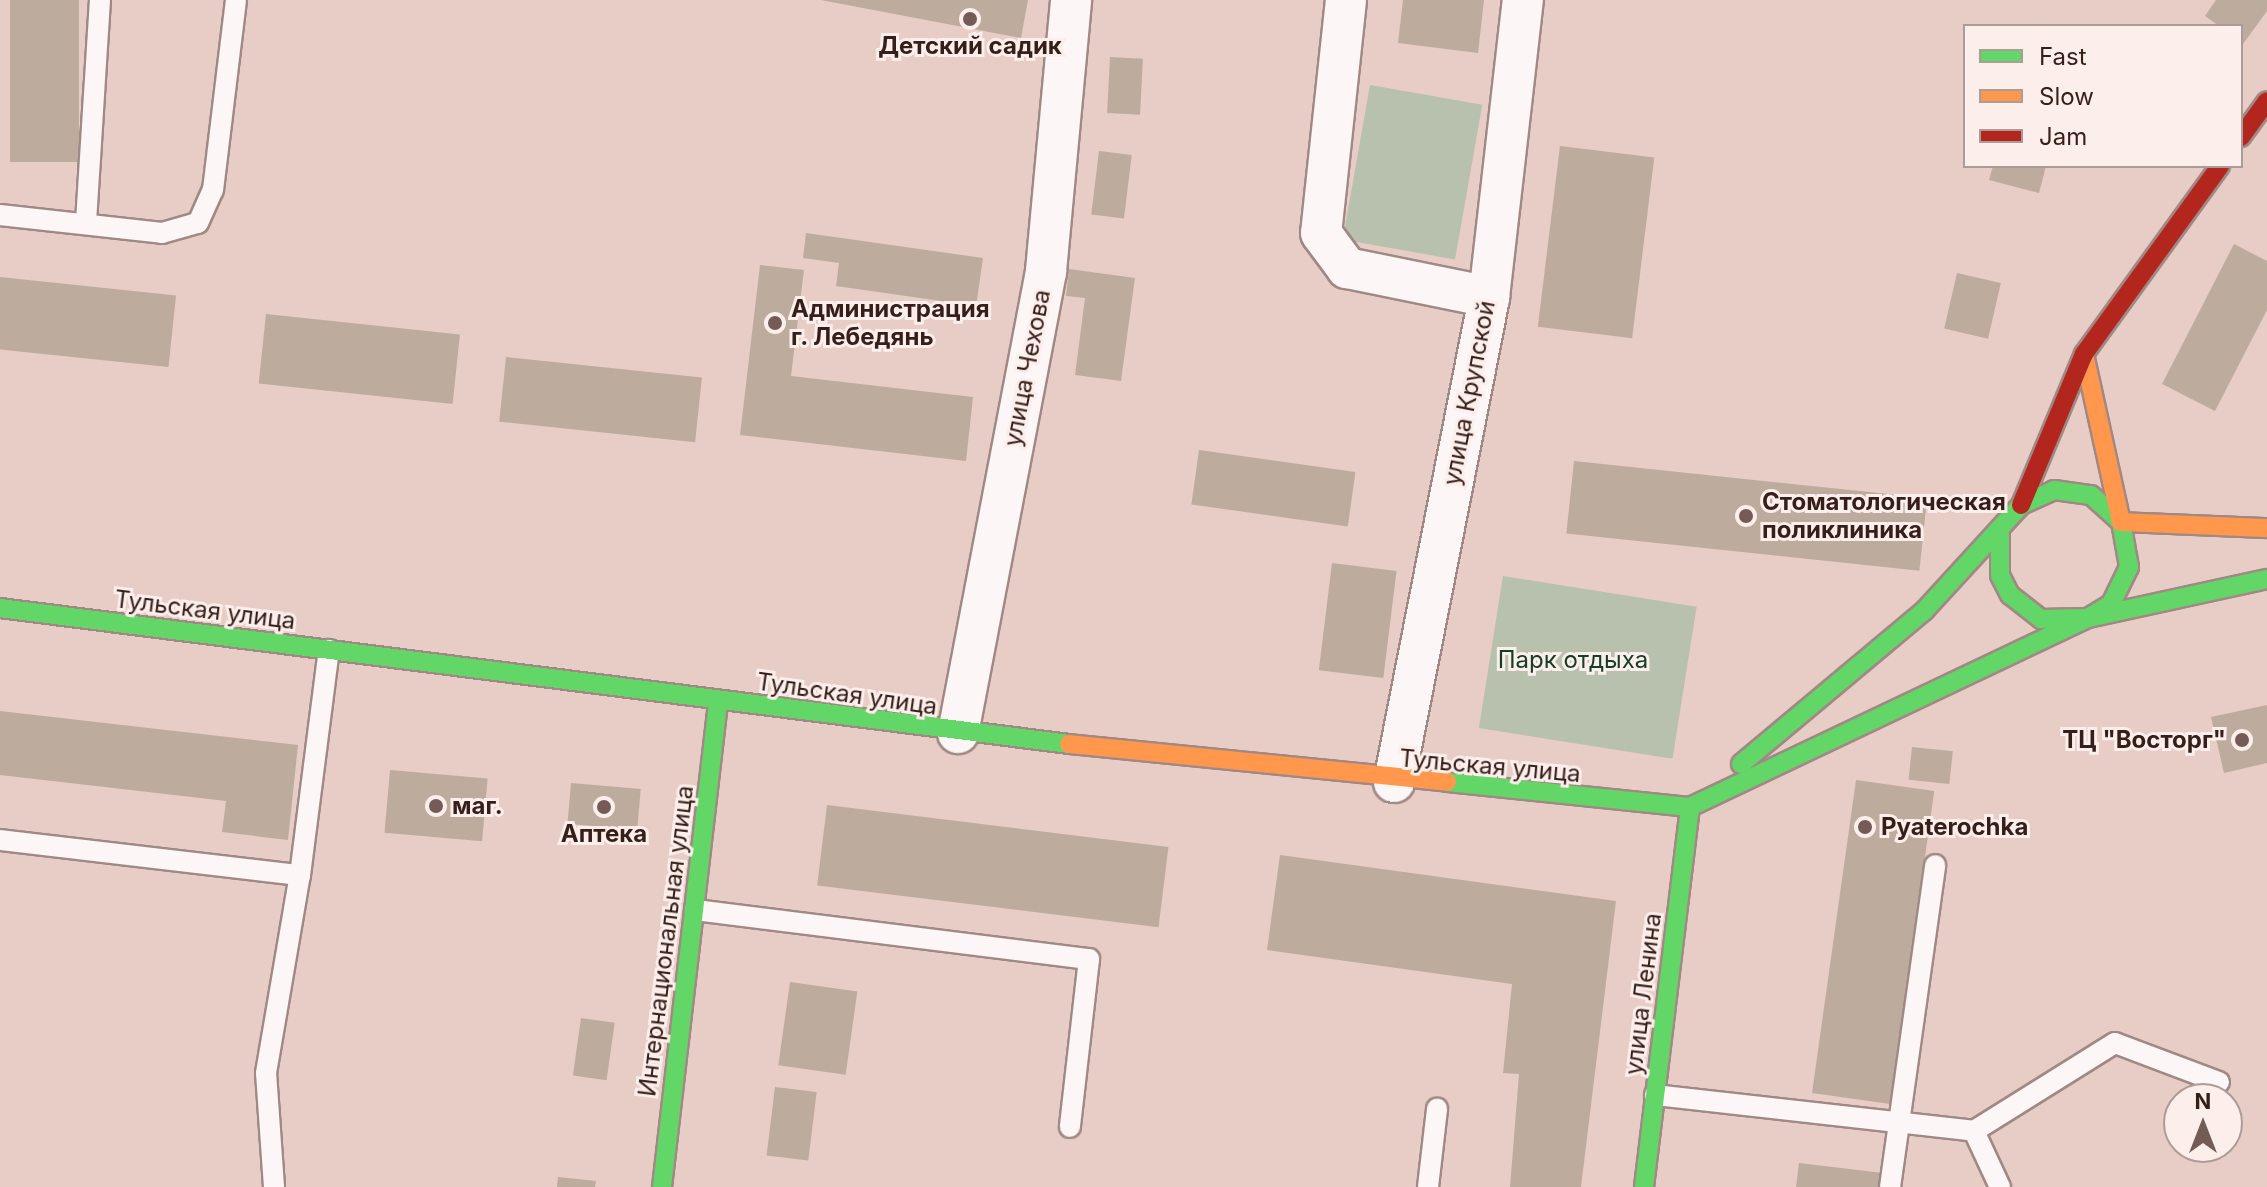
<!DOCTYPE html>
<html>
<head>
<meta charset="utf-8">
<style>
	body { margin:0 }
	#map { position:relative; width:2267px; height:1187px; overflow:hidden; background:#e8ccc6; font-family:Inter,sans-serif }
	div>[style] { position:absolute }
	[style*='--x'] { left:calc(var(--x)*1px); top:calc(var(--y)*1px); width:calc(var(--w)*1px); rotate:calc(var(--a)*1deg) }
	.green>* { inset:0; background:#b8c0ae; transform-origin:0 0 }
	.building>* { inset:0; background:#bdac9e; transform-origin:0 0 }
	.roads { filter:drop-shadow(2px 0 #a08984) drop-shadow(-2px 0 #a08984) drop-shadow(0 2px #a08984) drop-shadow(0 -2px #a08984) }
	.lane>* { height:20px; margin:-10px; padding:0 10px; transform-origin:10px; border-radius:10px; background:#fcf7f6 }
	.street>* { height:40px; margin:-20px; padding:0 20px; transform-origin:20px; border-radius:20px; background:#fcf7f6 }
	.fast>* { height:18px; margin:-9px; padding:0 9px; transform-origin:9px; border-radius:9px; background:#63d668 }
	.slow>* { height:18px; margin:-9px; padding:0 9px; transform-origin:9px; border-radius:9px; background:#ff974d }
	.jam>* { height:18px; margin:-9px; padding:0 9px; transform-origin:9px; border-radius:9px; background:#b3261e }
	.dots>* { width:22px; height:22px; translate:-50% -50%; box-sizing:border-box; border:4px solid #fceeeb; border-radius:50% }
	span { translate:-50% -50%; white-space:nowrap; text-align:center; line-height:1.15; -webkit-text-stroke:6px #fceeeb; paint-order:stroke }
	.poi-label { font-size:24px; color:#361e19; font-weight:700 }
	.left { translate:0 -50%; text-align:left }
	.right { translate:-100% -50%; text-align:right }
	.street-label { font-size:24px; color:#361e19 }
	.park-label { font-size:24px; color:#133f23 }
	.legend { position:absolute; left:1963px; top:24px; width:280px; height:144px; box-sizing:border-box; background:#fceeeb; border:2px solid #ad9b97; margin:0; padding:10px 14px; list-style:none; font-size:24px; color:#361e19 }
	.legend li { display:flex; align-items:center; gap:16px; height:40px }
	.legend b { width:40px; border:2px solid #ad9b97 }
	.north { position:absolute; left:2163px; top:1083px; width:80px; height:80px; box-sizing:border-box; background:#fceeeb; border:2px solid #ad9b97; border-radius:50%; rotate:0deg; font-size:22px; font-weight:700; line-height:32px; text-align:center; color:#361e19 }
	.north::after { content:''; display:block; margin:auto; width:28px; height:36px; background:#745b56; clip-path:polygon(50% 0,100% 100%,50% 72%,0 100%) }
</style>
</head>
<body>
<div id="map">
	<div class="green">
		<i style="left:1370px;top:85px;width:114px;height:157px;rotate:10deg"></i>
		<i style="left:1503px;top:576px;width:196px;height:154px;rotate:9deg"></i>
	</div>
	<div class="building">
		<i style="left:10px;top:0;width:69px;height:162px"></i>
		<i style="clip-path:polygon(821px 0,1028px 0,1021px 38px)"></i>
		<i style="clip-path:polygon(1403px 0,1484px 0,1478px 53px,1398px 43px)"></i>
		<i style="clip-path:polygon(2216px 0,2267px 0,2267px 11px,2243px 44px,2241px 26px,2219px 26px,2205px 16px)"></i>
		<i style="left:1110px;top:57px;width:33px;height:56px;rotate:3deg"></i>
		<i style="left:1560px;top:146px;width:95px;height:182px;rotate:7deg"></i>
		<i style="left:1099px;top:151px;width:33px;height:64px;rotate:7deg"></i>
		<i style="clip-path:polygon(1993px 166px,2046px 166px,2039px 193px,1989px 180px)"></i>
		<i style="clip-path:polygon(806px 233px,983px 258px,976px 306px,836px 286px,839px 263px,803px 258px)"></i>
		<i style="clip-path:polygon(2234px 244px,2267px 261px,2267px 310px,2215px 411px,2162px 384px)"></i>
		<i style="clip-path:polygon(760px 265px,804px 270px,791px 376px,973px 397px,966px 461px,740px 435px)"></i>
		<i style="clip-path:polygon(1069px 269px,1135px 278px,1121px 381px,1075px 375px,1085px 298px,1066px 296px)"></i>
		<i style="left:1957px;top:273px;width:45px;height:57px;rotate:13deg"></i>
		<i style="left:0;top:277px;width:177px;height:72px;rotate:6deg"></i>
		<i style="left:266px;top:314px;width:195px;height:70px;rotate:6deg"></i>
		<i style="left:506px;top:357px;width:197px;height:65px;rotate:6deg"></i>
		<i style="left:1199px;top:450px;width:158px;height:55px;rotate:8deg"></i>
		<i style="left:1574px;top:461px;width:355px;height:73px;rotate:6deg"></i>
		<i style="left:1332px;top:563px;width:65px;height:108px;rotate:7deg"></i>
		<i style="clip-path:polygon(2267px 705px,2267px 763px,2224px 773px,2211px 717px)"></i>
		<i style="clip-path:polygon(0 711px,298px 745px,288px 840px,222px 832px,226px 801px,0 775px)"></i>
		<i style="left:1912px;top:747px;width:41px;height:33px;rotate:6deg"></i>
		<i style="left:390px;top:770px;width:98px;height:63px;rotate:5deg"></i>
		<i style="left:1856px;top:780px;width:79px;height:316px;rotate:8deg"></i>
		<i style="left:571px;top:783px;width:70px;height:41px;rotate:5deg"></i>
		<i style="left:827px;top:805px;width:344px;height:81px;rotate:7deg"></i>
		<i style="clip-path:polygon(1280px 855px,1616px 901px,1581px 1187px,1510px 1187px,1519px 1074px,1503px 1073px,1512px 984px,1267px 950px)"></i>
		<i style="left:790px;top:982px;width:68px;height:84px;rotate:8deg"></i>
		<i style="left:581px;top:1018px;width:34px;height:58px;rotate:8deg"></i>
		<i style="left:775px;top:1087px;width:42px;height:69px;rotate:7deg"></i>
		<i style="clip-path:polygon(1799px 1163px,1883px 1173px,1882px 1187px,1796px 1187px)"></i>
		<i style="clip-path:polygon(558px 1177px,596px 1181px,595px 1187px,557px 1187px)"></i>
	</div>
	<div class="roads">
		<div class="lane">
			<i style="--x:0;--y:215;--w:163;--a:6.3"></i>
			<i style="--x:162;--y:233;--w:37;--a:-16"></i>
			<i style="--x:198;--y:223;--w:36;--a:-66"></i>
			<i style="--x:213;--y:190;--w:191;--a:-83.1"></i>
			<i style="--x:86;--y:222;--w:222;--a:-86.4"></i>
			<i style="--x:0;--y:840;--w:302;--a:6.7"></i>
			<i style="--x:300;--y:875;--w:227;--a:-82.7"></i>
			<i style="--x:695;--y:910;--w:397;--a:7.1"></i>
			<i style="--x:1089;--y:959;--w:169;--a:96.5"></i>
			<i style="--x:1655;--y:1095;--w:321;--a:6.4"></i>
			<i style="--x:1974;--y:1131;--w:166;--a:-32"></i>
			<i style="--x:2115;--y:1043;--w:111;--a:20.6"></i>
			<i style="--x:1974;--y:1131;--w:62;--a:65.1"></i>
			<i style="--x:274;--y:1187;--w:114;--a:-94"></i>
			<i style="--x:266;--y:1073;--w:201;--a:-80.3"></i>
			<i style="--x:1428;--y:1187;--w:79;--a:-83.4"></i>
			<i style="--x:1890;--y:1187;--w:325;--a:-82"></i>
		</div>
		<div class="street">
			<i style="--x:1346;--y:0;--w:234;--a:96.1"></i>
			<i style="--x:1321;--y:233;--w:44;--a:53.4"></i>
			<i style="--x:1347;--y:268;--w:145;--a:11.5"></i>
			<i style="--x:958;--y:733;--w:470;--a:-79.2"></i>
			<i style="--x:1046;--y:271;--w:272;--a:-84.7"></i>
			<i style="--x:1394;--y:782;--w:494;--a:-78.9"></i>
			<i style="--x:1489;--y:297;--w:299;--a:-83.5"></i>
		</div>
		<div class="fast">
			<i style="--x:0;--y:608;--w:1078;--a:7.25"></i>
			<i style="--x:1741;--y:764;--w:239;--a:-39.9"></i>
			<i style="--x:1924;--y:611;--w:144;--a:-47.5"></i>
			<i style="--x:2021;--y:505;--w:36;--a:-24"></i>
			<i style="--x:2054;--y:490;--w:37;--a:8"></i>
			<i style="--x:2091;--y:495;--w:40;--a:42"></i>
			<i style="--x:2121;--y:522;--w:46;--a:79.9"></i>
			<i style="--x:2129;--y:567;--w:41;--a:115.9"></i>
			<i style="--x:2111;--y:604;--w:27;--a:149"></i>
			<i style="--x:2088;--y:618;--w:47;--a:178.8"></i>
			<i style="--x:2041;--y:619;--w:39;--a:-142"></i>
			<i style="--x:2010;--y:595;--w:22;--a:-117"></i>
			<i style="--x:2000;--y:575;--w:39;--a:-90"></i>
			<i style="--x:1447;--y:782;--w:244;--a:5.9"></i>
			<i style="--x:1690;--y:807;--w:441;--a:-25.4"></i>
			<i style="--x:2088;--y:618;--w:183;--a:-12.3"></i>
			<i style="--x:662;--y:1187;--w:489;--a:-83.4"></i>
			<i style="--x:1644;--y:1187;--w:383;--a:-83.1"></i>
		</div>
		<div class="slow">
			<i style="--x:2084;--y:354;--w:172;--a:77.6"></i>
			<i style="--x:2121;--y:522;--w:146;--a:2.4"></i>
			<i style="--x:1069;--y:744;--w:380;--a:5.7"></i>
		</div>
		<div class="jam">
			<i style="--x:2241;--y:137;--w:44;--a:-54.2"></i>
			<i style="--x:2021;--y:505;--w:164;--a:-67.4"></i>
			<i style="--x:2084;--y:354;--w:232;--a:-54.1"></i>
		</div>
	</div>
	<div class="dots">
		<i style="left:970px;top:19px;background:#745b56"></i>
		<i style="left:775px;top:323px;background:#745b56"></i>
		<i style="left:1746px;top:516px;background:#745b56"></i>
		<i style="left:2242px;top:740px;background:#745b56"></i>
		<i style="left:436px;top:806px;background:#745b56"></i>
		<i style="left:604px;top:807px;background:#745b56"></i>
		<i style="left:1865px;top:827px;background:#745b56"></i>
	</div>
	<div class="poi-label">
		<span style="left:970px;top:46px">Детский садик</span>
		<span class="left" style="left:791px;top:323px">Администрация<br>г. Лебедянь</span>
		<span class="left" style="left:1762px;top:516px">Стоматологическая<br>поликлиника</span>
		<span class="right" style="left:2226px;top:740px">ТЦ "Восторг"</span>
		<span class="left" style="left:452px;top:806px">маг.</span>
		<span class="left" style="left:1881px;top:827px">Pyaterochka</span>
		<span style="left:604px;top:834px">Аптека</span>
	</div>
	<div class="street-label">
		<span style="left:1027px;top:368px;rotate:-79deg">улица Чехова</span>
		<span style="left:1469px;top:393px;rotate:-79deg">улица Крупской</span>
		<span style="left:205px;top:610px;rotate:7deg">Тульская улица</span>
		<span style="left:847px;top:694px;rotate:8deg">Тульская улица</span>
		<span style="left:1490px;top:766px;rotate:5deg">Тульская улица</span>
		<span style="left:666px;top:941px;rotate:-83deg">Интернациональная улица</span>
		<span style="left:1643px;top:994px;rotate:-83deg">улица Ленина</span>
	</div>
	<div class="park-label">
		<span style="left:1573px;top:660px">Парк отдыха</span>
	</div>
	<ul class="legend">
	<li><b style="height:10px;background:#63d668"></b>Fast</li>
	<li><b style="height:10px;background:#ff974d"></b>Slow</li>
	<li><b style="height:10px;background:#b3261e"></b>Jam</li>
	</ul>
	<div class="north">N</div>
</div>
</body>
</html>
